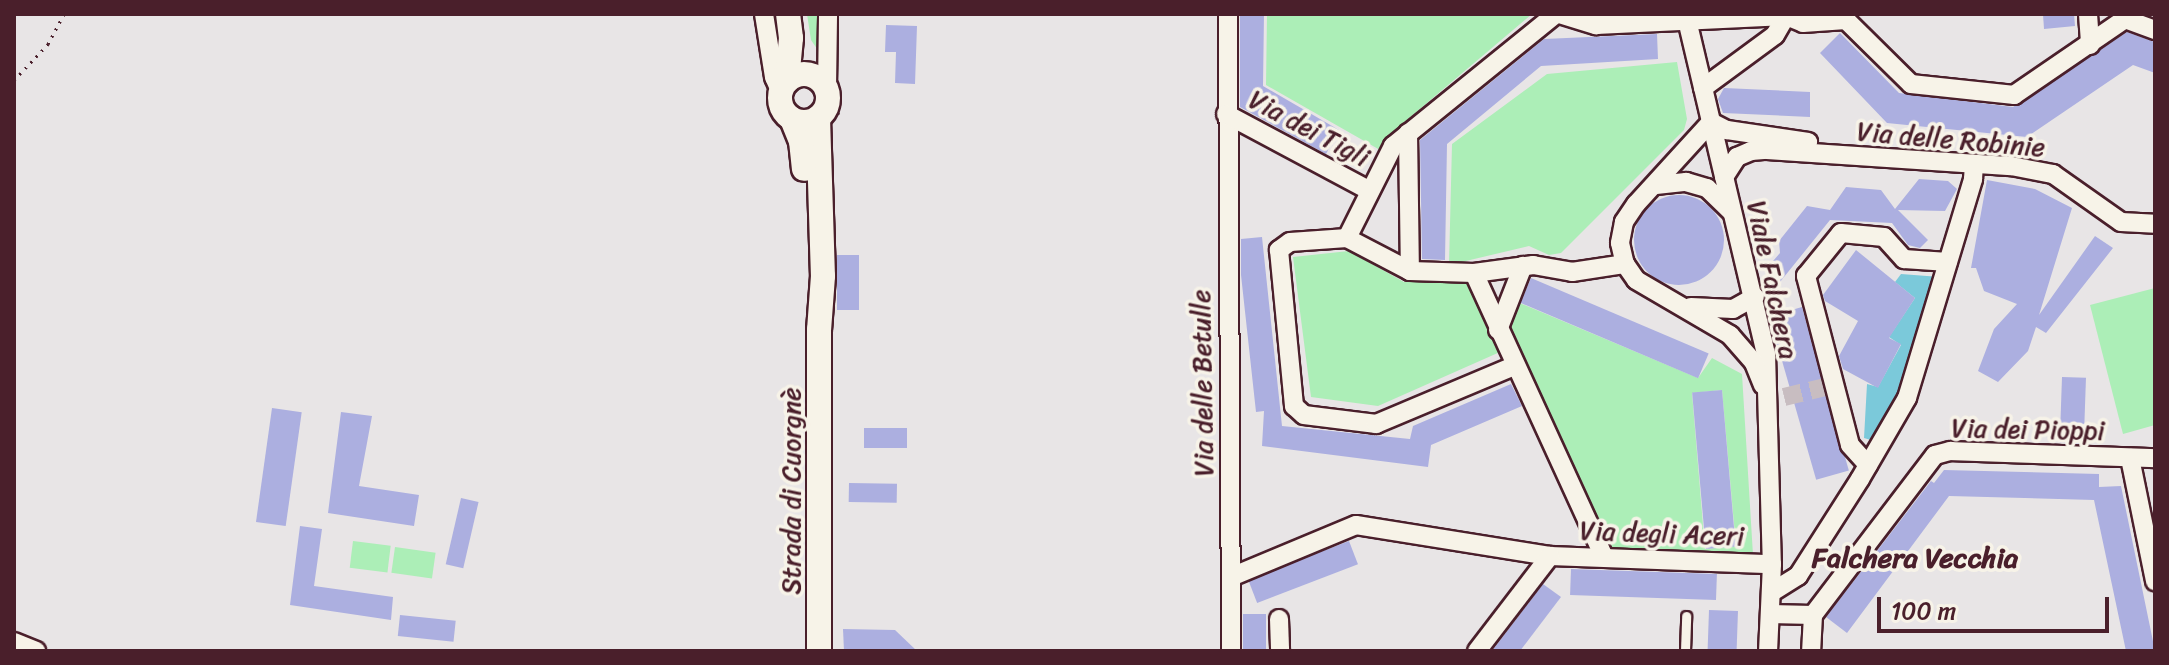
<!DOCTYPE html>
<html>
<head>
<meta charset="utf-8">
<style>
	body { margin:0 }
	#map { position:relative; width:2169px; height:665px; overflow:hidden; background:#e8e5e6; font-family:Sriracha,sans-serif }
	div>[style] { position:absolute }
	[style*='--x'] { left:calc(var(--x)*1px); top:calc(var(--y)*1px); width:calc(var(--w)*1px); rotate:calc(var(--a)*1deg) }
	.green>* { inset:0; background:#aceeb7; transform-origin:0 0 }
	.water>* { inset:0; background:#7bc9da }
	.building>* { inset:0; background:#acafe0; transform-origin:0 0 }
	.round { border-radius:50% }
	.street-tunnel>* { height:18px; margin-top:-9px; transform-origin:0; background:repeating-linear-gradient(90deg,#c8bdc1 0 18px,transparent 0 27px) }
	.path>* { height:3px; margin-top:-1.5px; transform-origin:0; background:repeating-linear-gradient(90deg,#4a1f2b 0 2px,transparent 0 8px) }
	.roads { filter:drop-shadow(2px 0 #4a1f2b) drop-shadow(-2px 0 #4a1f2b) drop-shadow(0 2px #4a1f2b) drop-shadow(0 -2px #4a1f2b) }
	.lane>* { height:9px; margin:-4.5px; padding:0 4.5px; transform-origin:4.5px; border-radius:4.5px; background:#f7f3e8 }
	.street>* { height:18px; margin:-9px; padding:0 9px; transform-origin:9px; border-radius:9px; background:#f7f3e8 }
	.secondary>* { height:24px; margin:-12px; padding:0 12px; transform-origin:12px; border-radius:12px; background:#f7f3e8 }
	.secondary>.ring { margin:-12px; padding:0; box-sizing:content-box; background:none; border:24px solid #f7f3e8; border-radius:50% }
	span { translate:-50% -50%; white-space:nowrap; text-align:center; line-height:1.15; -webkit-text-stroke:7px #f7f3e8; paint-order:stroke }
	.street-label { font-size:26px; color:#4a1f2b }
	.neighbourhood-label { font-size:28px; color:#4a1f2b; font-weight:700 }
	.frame { position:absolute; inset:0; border:16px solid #4a1f2b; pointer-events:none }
	.scale { position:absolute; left:1877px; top:597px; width:232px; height:36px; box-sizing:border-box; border:4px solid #4a1f2b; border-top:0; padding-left:10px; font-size:24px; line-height:28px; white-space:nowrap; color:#4a1f2b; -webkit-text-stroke:6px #f7f3e8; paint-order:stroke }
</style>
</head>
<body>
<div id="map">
	<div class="green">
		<i style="clip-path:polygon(807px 14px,820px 14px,820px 53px,811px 40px)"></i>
		<i style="clip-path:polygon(1267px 14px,1532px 14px,1395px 130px,1380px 150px,1266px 85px)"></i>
		<i style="clip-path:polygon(1677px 62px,1687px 119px,1684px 130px,1561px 253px,1549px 255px,1529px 246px,1449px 265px,1452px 144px,1547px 74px)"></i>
		<i style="clip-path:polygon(1349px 251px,1404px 282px,1467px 282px,1500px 352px,1378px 406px,1311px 397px,1293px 257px)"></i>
		<i style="clip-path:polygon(2155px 288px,2155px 425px,2123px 434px,2090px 305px)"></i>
		<i style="clip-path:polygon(evenodd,1515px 301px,1698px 378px,1712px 358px,1742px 374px,1753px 555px,1606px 550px,1505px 327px,1515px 301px,1722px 390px,1736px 546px,1705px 549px,1692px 393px,1722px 390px)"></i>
		<i style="left:353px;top:541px;width:38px;height:27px;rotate:7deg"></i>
		<i style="left:395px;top:547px;width:41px;height:26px;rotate:8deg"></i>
	</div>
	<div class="water">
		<i style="clip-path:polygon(1901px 274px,1940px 277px,1881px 443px,1864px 438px,1867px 384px,1878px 387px,1901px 345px,1889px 337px,1915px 298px,1895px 282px)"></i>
	</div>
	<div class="building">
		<i style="clip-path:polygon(1240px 14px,1264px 14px,1263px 86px,1339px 130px,1326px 154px,1240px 107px)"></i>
		<i style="clip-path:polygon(2043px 14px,2074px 14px,2075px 26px,2044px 29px)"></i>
		<i style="clip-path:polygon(886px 25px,917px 26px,915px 84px,895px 83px,896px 52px,885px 52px)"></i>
		<i style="clip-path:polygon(2127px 32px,2155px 42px,2155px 73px,2133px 65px,2027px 137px,1887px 123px,1820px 53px,1840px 33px,1899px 93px,2013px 107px)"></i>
		<i style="clip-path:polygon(1657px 34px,1658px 59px,1541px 66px,1447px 144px,1445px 260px,1422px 259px,1420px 140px,1544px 39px)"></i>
		<i style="clip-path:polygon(1724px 88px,1810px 92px,1810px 117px,1723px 113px,1718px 99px)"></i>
		<i style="clip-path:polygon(1919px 179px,1948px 181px,1957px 189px,1945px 211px,1898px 210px,1928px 240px,1920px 248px,1908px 245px,1892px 223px,1830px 220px,1780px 282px,1779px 267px,1773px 261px,1780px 253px,1779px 241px,1807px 206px,1830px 210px,1846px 187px,1881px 190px,1895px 209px)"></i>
		<i style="clip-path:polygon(1987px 180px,2035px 189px,2072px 208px,2039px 315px,2095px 236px,2113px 248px,2046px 333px,2036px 327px,2028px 351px,1998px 382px,1978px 371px,1994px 329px,2017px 304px,1984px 291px,1976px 268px,1971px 268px)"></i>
		<i class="round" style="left:1634px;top:195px;width:90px;height:90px"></i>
		<i style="clip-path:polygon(1262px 237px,1282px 426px,1410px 439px,1413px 426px,1511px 384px,1522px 406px,1431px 445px,1428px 467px,1262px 446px,1264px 411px,1256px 412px,1241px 275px,1241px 239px)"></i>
		<i style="clip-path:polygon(1856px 250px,1915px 298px,1889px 338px,1901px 344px,1878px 388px,1843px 369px,1839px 356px,1858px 321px,1825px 301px,1823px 295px)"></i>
		<i style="left:837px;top:255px;width:22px;height:55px"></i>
		<i style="left:1531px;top:278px;width:193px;height:27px;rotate:23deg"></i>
		<i style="left:1802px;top:307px;width:170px;height:34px;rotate:74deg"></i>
		<i style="left:2062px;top:377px;width:24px;height:66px;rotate:2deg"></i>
		<i style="left:1722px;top:390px;width:157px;height:30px;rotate:85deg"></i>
		<i style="left:272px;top:408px;width:30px;height:115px;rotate:8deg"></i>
		<i style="clip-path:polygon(341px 412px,372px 416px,359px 486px,419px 495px,414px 526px,328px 513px)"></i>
		<i style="left:864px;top:428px;width:43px;height:20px"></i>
		<i style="clip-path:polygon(1944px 470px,2099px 474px,2099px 487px,2121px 486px,2155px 651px,2126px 651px,2094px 500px,1949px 496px,1847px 633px,1826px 617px,1931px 481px,1934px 483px)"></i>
		<i style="left:849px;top:483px;width:48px;height:19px;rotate:1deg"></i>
		<i style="left:461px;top:498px;width:18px;height:68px;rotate:13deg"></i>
		<i style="clip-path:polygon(300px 526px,322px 529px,314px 586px,393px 597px,391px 620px,290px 605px)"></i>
		<i style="left:1349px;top:541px;width:25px;height:108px;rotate:69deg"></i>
		<i style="left:1571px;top:569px;width:146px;height:26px;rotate:2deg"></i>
		<i style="clip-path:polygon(1543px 584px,1561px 597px,1520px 651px,1492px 651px)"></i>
		<i style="left:1709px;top:610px;width:29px;height:41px;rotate:2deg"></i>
		<i style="left:1243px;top:614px;width:23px;height:37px"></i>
		<i style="left:400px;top:615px;width:56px;height:21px;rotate:6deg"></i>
		<i style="clip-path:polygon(843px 629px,895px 630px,917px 651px,844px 651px)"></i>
	</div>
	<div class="street-tunnel">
		<i style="--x:1784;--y:397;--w:51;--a:-13.5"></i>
	</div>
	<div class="path">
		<i style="--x:14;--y:80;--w:50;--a:-46.6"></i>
		<i style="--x:48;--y:44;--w:34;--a:-62"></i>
		<i style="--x:838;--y:114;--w:16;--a:-83"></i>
	</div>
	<div class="roads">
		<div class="lane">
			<i style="--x:1685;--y:651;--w:35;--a:-88"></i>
		</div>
		<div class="street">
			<i style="--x:764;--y:14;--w:64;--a:81"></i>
			<i style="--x:774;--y:77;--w:17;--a:66"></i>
			<i style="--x:1228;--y:14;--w:637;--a:89.73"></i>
			<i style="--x:1559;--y:14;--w:39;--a:17"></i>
			<i style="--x:1596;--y:25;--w:190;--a:-2.7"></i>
			<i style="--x:1786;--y:16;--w:18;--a:22"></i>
			<i style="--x:1803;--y:23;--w:43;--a:-4"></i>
			<i style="--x:1846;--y:20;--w:91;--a:44.6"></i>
			<i style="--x:1911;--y:84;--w:104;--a:6.1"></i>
			<i style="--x:2014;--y:95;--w:135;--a:-34.4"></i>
			<i style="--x:2125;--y:19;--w:32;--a:20"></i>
			<i style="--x:2088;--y:14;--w:31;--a:86"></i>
			<i style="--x:1687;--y:20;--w:343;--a:76.7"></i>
			<i style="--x:1766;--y:354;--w:210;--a:88.4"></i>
			<i style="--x:1772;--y:564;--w:87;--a:92.6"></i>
			<i style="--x:827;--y:88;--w:74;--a:-89.2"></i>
			<i style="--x:1703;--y:88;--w:89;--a:-36.4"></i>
			<i style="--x:1775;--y:35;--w:24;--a:-60"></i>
			<i style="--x:1226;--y:114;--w:163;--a:28.1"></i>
			<i style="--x:1711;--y:122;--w:111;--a:132.4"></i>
			<i style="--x:1636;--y:204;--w:22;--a:124"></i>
			<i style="--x:1624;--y:222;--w:21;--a:101"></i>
			<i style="--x:1620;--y:243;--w:22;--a:77"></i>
			<i style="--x:1625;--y:264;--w:19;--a:55"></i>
			<i style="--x:1636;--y:280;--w:109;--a:30.3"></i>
			<i style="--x:1730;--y:335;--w:37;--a:49"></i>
			<i style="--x:1754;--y:363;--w:24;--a:68"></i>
			<i style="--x:1711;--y:122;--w:18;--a:27"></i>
			<i style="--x:1727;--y:130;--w:82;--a:8.4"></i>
			<i style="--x:1408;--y:133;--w:138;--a:89.2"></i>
			<i style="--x:1410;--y:271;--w:64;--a:1.8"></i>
			<i style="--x:1474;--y:273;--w:60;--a:-7.7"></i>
			<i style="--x:1533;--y:265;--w:40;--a:10"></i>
			<i style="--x:1572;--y:272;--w:54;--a:-8.6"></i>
			<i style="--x:1724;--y:177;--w:24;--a:-57"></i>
			<i style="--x:1737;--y:157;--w:15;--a:-23"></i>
			<i style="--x:1751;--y:151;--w:16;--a:-4"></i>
			<i style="--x:1767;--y:150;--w:245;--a:3.8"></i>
			<i style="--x:2011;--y:166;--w:43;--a:10.8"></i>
			<i style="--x:2053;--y:174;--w:83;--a:35.2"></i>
			<i style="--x:2121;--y:222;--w:34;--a:3"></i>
			<i style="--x:1656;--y:185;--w:30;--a:-6"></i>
			<i style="--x:1686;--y:182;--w:22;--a:16"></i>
			<i style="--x:1707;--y:188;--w:33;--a:44"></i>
			<i style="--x:1347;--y:238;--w:103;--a:-63.4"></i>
			<i style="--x:1393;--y:146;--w:210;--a:-39"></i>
			<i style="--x:1410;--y:271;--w:71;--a:-152.4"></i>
			<i style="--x:1347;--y:238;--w:57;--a:176"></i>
			<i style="--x:1290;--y:242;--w:14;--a:144"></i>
			<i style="--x:1279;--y:250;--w:157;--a:84.5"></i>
			<i style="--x:1294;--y:406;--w:13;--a:42"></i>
			<i style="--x:1304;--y:415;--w:73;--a:7.1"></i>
			<i style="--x:1376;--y:424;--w:150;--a:-22.8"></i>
			<i style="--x:1474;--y:273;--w:312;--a:65.4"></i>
			<i style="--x:1691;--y:307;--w:42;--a:2.7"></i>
			<i style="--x:1733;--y:309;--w:25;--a:-29"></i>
			<i style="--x:1498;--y:330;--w:69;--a:-68.7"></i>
			<i style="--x:2130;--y:458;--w:126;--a:78.5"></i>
			<i style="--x:1868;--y:465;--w:27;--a:-132"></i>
			<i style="--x:1850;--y:445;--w:175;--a:-104.6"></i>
			<i style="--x:1806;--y:276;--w:55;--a:-50.9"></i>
			<i style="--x:1841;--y:233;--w:43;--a:5.3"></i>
			<i style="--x:1884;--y:237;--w:30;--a:48"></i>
			<i style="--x:1904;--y:259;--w:44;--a:3.9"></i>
			<i style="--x:1231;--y:577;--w:135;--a:-22.6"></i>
			<i style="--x:1356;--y:525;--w:196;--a:9.1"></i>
			<i style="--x:1550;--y:556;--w:222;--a:2.1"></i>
			<i style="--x:1772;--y:592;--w:31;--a:-32"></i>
			<i style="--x:1798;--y:576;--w:115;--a:-57.4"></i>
			<i style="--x:1860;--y:479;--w:94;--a:-59.9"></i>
			<i style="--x:1907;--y:398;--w:229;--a:-73.2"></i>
			<i style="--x:1973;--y:179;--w:14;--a:-86"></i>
			<i style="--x:1770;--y:614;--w:43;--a:1.3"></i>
			<i style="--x:1813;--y:615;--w:36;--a:93"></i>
			<i style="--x:1813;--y:615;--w:201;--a:-52.7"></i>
			<i style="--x:1935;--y:455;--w:16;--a:-15"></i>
			<i style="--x:1950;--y:451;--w:205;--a:2"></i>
			<i style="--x:1279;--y:619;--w:32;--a:88"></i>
			<i style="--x:14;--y:642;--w:24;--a:22"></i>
			<i style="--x:1477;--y:651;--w:120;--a:-52.5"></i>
		</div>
		<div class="secondary">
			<i class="ring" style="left:780px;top:74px;width:24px;height:24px"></i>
			<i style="--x:787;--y:81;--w:43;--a:-84.7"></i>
			<i style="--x:791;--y:38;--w:24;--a:-97"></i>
			<i style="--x:818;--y:118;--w:158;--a:88.2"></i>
			<i style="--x:823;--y:276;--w:54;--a:94.2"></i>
			<i style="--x:819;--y:330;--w:321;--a:90"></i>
			<i style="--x:792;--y:119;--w:24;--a:68"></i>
			<i style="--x:801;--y:141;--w:28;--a:84"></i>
		</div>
	</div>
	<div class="street-label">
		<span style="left:1309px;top:129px;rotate:28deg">Via dei Tigli</span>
		<span style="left:1951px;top:140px;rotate:5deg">Via delle Robinie</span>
		<span style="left:1772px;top:280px;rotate:78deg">Viale Falchera</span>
		<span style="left:1203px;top:383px;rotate:-91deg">Via delle Betulle</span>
		<span style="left:2028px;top:430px;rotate:1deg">Via dei Pioppi</span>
		<span style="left:792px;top:491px;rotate:-90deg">Strada di Cuorgnè</span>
		<span style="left:1662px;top:534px;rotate:2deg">Via degli Aceri</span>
	</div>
	<div class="neighbourhood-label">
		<span style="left:1915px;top:558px">Falchera Vecchia</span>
	</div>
	<div class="frame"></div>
	<div class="scale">100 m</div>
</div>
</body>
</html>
